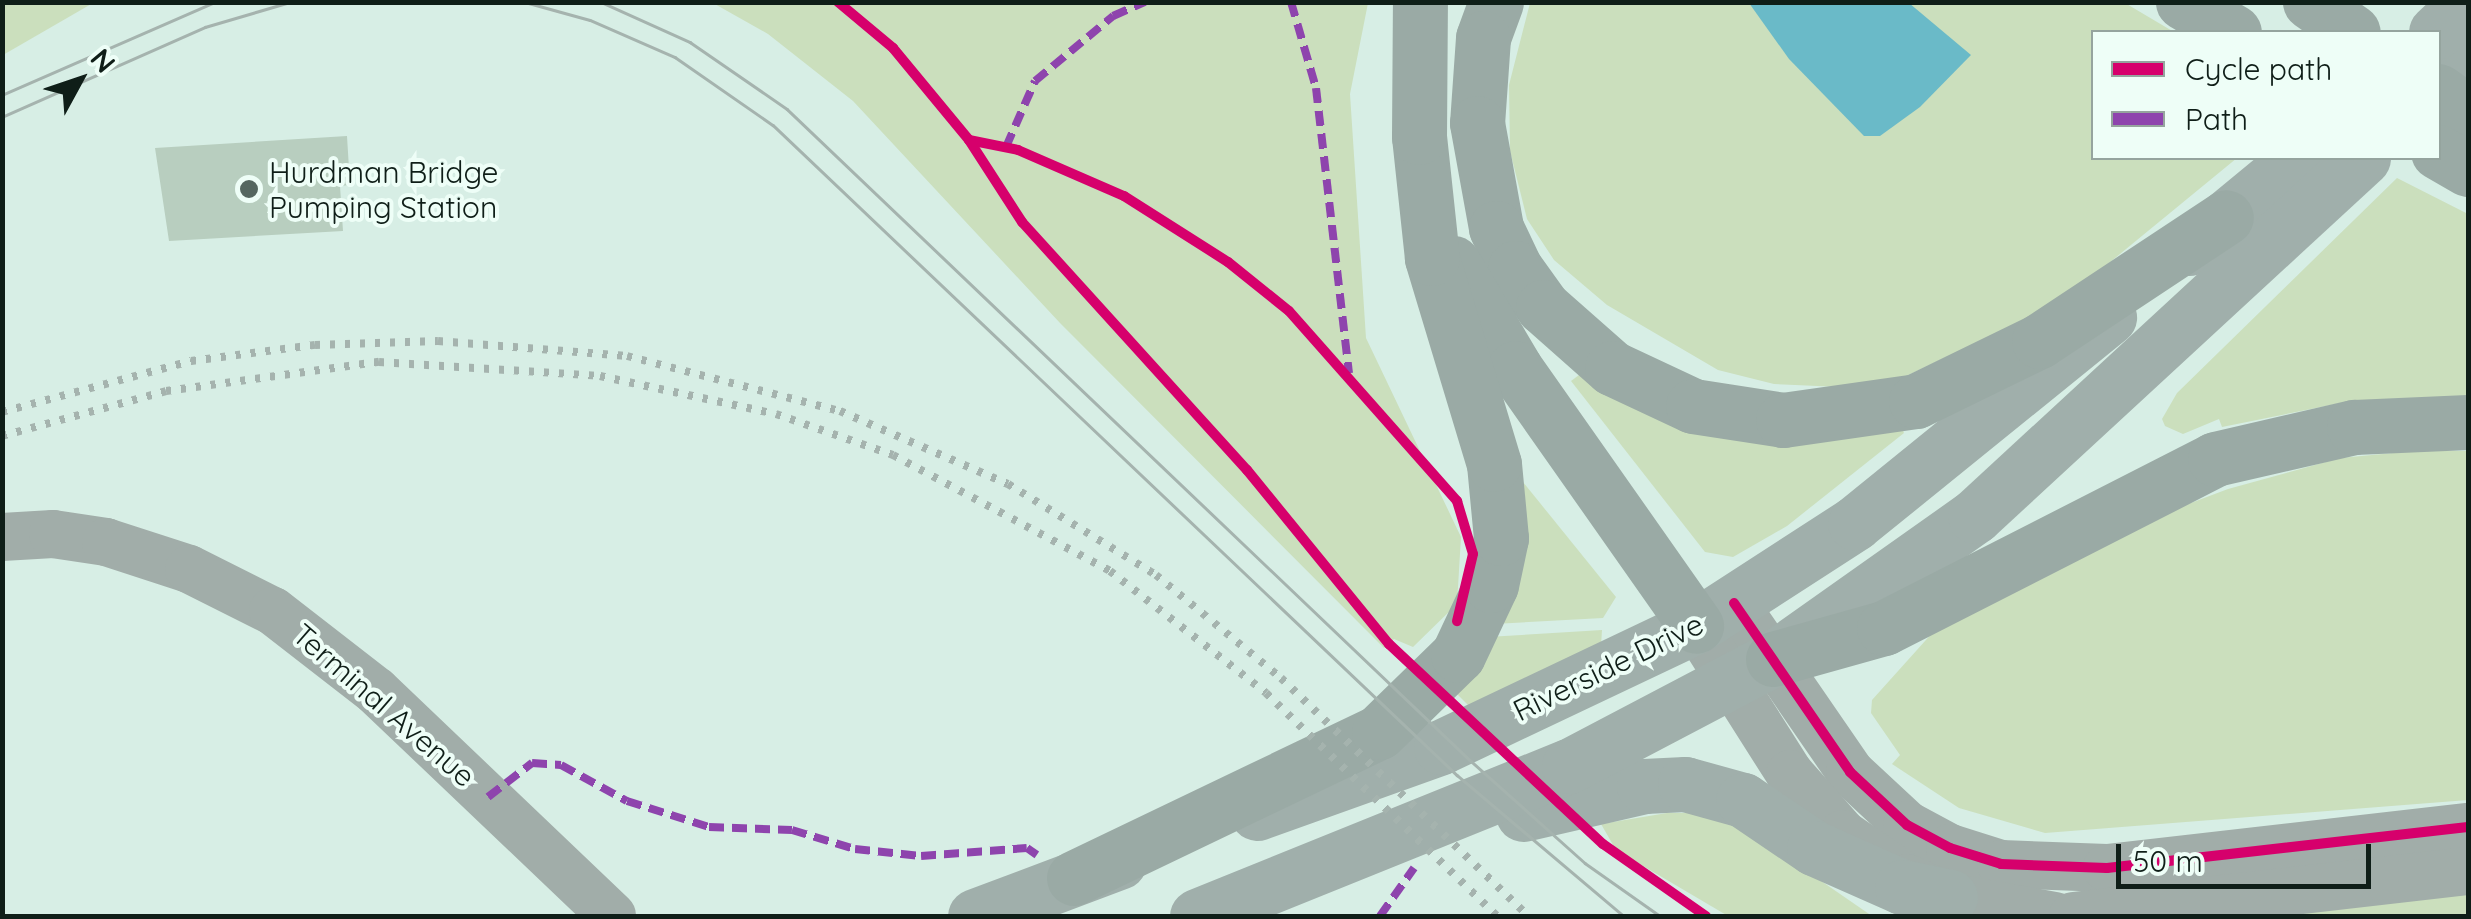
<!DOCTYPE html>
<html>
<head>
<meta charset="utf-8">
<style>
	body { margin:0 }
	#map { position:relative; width:2471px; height:919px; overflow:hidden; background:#d7eee5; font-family:Quicksand,sans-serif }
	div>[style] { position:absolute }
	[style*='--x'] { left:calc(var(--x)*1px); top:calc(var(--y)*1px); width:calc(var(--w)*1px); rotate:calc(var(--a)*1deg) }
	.green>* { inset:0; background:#cbdfbd }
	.water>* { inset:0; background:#6abac8 }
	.building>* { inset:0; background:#b8cebf }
	.tertiary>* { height:48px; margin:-24px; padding:0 24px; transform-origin:24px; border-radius:24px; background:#a1ada9 }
	.primary>* { height:55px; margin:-27.5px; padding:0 27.5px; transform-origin:27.5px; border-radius:27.5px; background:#a0afab }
	.motorway>* { height:55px; margin:-27.5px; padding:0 27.5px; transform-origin:27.5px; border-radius:27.5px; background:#9aaaa5 }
	.tram>* { height:2.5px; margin:-1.25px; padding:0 1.25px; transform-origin:1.25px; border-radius:1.25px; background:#a5b3ae }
	.rail>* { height:8px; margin-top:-4px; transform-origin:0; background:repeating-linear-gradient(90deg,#a5b3ae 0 5px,transparent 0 15px) }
	.primary-bridge>* { height:55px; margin:-27.5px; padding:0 27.5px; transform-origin:27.5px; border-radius:27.5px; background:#a0afab }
	.quiet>* { height:8px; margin-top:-4px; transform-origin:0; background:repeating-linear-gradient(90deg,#8e44ad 0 15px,transparent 0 23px) }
	.cycleway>* { height:10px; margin:-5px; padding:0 5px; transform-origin:5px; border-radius:5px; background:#d6006c }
	.dots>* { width:28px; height:28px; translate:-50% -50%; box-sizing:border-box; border:5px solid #eefef7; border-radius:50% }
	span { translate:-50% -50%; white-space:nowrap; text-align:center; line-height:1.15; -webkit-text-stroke:8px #eefef7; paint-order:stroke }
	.poi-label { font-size:30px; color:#0f1e18 }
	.left { translate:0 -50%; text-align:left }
	.street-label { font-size:30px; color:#0f1e18 }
	.frame { position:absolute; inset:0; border:5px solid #0f1e18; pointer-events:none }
	.legend { position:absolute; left:2091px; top:30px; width:350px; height:130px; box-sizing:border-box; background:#eefef7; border:2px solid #95a49e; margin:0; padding:12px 18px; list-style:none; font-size:30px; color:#0f1e18 }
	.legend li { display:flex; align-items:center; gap:20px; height:50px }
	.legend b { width:50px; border:2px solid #95a49e }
	.north { position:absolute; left:30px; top:30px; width:100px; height:100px; -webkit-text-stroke:8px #eefef7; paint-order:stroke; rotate:50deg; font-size:28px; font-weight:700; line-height:40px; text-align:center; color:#0f1e18 }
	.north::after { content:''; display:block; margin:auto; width:35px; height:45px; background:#0f1e18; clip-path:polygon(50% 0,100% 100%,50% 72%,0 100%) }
	.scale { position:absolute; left:2116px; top:844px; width:255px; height:45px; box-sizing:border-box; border:5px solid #0f1e18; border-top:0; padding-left:12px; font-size:30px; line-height:35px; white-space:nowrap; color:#0f1e18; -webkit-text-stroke:8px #eefef7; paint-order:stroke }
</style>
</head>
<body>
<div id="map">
	<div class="green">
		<i style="clip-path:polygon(3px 2px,93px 2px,93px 3px,3px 55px)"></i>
		<i style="clip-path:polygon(713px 3px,1368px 3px,1350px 94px,1366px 338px,1461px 537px,1457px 604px,1413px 647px,1394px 639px,1384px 648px,1060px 323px,853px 101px,768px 34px)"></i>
		<i style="clip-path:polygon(1530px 3px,2125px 3px,2174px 32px,2094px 32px,2094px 158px,2237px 158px,2059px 304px,1904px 377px,1840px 387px,1774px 384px,1718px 370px,1607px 305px,1554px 260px,1527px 219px,1510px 151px,1509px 85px)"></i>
		<i style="clip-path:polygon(2397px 178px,2468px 214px,2468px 397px,2351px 401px,2222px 427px,2219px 419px,2183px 434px,2165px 426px,2162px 419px,2177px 393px)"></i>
		<i style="clip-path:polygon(1579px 375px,1898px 419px,1904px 433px,1787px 526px,1733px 557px,1705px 552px,1571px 381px)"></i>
		<i style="clip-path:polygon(2415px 451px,2468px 451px,2468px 800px,2045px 833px,1959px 808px,1892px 764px,1900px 755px,1871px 713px,1872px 700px,1934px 631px,2122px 529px,2228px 489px,2340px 458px)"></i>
		<i style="clip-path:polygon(1523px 482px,1616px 597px,1603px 618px,1494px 624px)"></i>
		<i style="clip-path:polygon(1602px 630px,1601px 646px,1470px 707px,1449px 686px,1487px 637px)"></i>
		<i style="clip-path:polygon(1667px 813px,1701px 813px,1750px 832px,1872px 916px,1728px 916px,1616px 850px,1601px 824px)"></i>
		<i style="clip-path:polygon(2468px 893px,2468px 916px,2276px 916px)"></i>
	</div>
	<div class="water">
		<i style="clip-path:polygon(1749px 3px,1909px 3px,1971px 55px,1920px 107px,1880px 136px,1864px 136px,1789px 59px)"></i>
	</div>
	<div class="building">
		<i style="clip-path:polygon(347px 136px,350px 185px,340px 186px,343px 231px,169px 241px,155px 148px)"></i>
	</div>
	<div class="tertiary">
		<i style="--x:2;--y:537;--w:51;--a:-3.4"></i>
		<i style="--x:53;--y:534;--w:54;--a:8.6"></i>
		<i style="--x:106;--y:542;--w:87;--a:18"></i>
		<i style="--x:189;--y:569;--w:94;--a:26.6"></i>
		<i style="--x:273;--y:611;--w:130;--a:37.8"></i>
		<i style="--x:376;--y:691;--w:326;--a:43.6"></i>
		<i style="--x:1734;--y:603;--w:205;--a:55.5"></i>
		<i style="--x:1850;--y:772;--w:78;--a:42.9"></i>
		<i style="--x:1907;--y:825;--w:49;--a:28.1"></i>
		<i style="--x:1950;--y:848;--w:53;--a:17.4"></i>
		<i style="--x:2001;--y:864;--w:106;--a:2.2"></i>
		<i style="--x:2107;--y:868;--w:363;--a:-6.5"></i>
		<i style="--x:1696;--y:626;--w:175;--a:57.6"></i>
		<i style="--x:1790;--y:774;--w:80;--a:48.5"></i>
		<i style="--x:1843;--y:834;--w:78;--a:34.5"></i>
		<i style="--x:1907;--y:878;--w:47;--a:23.8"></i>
		<i style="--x:1950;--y:897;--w:107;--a:10.3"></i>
		<i style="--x:2073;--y:916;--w:398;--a:-6.5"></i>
	</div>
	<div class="primary">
		<i style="--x:2438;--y:87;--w:41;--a:-43"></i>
		<i style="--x:2189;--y:248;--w:141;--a:-39.5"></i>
		<i style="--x:1257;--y:813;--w:195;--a:-19.7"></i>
		<i style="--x:1441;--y:747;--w:282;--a:-25.4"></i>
		<i style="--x:1696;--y:626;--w:189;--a:-32.9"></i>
		<i style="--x:1855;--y:523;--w:327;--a:-39"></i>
		<i style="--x:1523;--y:814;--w:124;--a:-13"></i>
		<i style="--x:1644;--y:786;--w:41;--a:-2.8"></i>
		<i style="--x:1685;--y:784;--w:60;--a:15.4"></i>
		<i style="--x:1743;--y:800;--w:86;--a:34.1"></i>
		<i style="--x:1814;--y:848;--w:96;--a:23.9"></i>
		<i style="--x:1902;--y:887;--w:49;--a:11.8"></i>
		<i style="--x:975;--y:916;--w:154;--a:-20.6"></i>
		<i style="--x:1197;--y:916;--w:401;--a:-22"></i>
		<i style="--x:1569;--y:766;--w:230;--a:-27.7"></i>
		<i style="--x:1773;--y:659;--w:247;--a:-35.3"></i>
		<i style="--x:1975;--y:516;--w:528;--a:-42.7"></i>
	</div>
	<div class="motorway">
		<i style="--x:1496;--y:2;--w:38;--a:110"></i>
		<i style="--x:1483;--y:38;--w:85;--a:94"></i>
		<i style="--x:1477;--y:123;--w:107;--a:79.7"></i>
		<i style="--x:1496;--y:228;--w:44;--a:64.6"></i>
		<i style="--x:1515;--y:268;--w:48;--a:54.3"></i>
		<i style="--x:1543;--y:307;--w:92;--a:41.5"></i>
		<i style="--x:1612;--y:368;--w:89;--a:25.1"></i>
		<i style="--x:1693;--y:406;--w:91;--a:8.8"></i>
		<i style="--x:1783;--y:420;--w:134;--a:-8.1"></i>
		<i style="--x:1916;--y:401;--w:137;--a:-26"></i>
		<i style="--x:2039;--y:341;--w:224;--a:-33.5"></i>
		<i style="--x:2183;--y:2;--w:59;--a:30.5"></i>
		<i style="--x:2310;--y:2;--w:52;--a:34.9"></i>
		<i style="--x:2438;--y:91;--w:37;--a:35"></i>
		<i style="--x:2438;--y:152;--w:34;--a:30"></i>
		<i style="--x:1453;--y:263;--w:122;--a:59.4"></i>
		<i style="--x:1515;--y:368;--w:315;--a:54.9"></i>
		<i style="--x:1773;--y:659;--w:115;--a:-15.6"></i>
		<i style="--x:1884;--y:628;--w:372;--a:-27"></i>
		<i style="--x:2215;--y:459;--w:143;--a:-13"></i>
		<i style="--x:2354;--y:427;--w:114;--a:-2.5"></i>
		<i style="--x:1074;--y:878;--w:338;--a:-25.6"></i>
		<i style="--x:1379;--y:732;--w:110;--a:-44.3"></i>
		<i style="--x:1458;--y:655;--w:77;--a:-64.8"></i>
		<i style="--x:1491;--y:585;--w:48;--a:-78"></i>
		<i style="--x:1501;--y:538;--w:74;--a:-95.4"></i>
		<i style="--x:1494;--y:464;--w:215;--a:-106.8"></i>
		<i style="--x:1432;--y:258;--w:122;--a:-96.1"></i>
		<i style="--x:1419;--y:137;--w:135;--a:-89.6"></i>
	</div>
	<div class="tram">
		<i style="--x:525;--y:2;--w:67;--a:15.5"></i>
		<i style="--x:590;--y:20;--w:93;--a:23.5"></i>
		<i style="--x:675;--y:57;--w:119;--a:34.8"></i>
		<i style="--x:773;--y:125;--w:944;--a:43.54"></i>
		<i style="--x:1457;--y:775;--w:219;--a:40.2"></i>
		<i style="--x:601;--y:2;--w:98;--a:24.2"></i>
		<i style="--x:690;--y:42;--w:118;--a:34.6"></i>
		<i style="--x:787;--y:109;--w:945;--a:43.63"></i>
		<i style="--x:1471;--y:761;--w:153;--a:41.8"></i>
		<i style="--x:1585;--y:863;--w:92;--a:35.2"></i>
		<i style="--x:2;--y:95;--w:232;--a:-23.6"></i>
		<i style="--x:2;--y:117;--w:222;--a:-23.9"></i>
		<i style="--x:205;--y:27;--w:89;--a:-16.4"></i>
	</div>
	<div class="rail">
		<i style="--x:2;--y:412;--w:196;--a:-15.1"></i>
		<i style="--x:191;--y:361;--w:125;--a:-7.4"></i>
		<i style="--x:315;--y:345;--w:123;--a:-1.9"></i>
		<i style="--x:438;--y:341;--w:190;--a:4.5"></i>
		<i style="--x:627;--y:356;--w:220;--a:14.5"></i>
		<i style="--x:840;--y:411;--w:183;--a:23.5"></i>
		<i style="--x:1008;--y:484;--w:174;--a:31.6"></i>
		<i style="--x:1156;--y:575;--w:162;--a:39.5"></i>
		<i style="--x:1281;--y:678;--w:343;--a:43.9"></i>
		<i style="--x:2;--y:436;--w:170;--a:-15.3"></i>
		<i style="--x:166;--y:391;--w:215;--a:-7.8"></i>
		<i style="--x:379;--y:362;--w:221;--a:3.6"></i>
		<i style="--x:600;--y:376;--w:180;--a:12.2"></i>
		<i style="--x:776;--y:414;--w:124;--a:19.3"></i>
		<i style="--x:893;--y:455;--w:246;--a:28.1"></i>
		<i style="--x:1110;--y:571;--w:198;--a:38"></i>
		<i style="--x:1266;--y:693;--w:321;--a:44"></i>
	</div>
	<div class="primary-bridge">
		<i style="--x:2436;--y:32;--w:44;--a:-43.2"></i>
	</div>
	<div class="quiet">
		<i style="--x:1291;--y:2;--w:90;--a:73.8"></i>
		<i style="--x:1316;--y:88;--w:287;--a:83.4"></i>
		<i style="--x:1006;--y:147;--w:72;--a:-66.3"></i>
		<i style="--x:1035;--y:81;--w:102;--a:-39.8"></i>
		<i style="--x:1113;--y:16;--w:35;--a:-24"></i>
		<i style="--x:488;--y:797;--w:56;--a:-37.7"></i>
		<i style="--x:532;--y:763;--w:29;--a:4"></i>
		<i style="--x:561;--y:765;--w:75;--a:28.6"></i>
		<i style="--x:627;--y:801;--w:86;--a:17.6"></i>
		<i style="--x:709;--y:827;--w:83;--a:2.1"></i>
		<i style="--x:792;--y:830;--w:66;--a:16.8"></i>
		<i style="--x:855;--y:849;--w:66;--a:6.1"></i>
		<i style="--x:921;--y:856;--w:106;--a:-4.3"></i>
		<i style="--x:1027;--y:848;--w:12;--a:35"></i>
		<i style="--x:1380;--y:916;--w:59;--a:-54.7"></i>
	</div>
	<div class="cycleway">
		<i style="--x:838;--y:2;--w:72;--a:39.9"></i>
		<i style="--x:893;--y:48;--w:119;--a:50.4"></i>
		<i style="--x:969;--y:140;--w:98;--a:57.1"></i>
		<i style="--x:1022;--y:222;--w:335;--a:47.8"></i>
		<i style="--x:1247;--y:470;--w:225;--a:50.8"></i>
		<i style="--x:1389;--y:644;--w:293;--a:43.1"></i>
		<i style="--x:1603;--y:844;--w:126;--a:35"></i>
		<i style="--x:969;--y:140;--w:50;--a:11.5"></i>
		<i style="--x:1018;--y:150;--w:116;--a:23.5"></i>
		<i style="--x:1124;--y:196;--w:123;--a:32.4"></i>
		<i style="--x:1228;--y:262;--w:78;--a:38.8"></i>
		<i style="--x:1289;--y:311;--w:254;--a:48.5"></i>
		<i style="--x:1457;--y:501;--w:55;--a:73.2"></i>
		<i style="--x:1473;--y:554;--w:69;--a:103.4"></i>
		<i style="--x:1734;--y:603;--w:205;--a:55.5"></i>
		<i style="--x:1850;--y:772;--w:78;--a:42.9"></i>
		<i style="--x:1907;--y:825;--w:49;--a:28.1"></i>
		<i style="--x:1950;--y:848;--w:53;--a:17.4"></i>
		<i style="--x:2001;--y:864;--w:106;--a:2.2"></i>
		<i style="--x:2107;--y:868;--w:363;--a:-6.5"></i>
	</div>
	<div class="dots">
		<i style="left:249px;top:189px;background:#556760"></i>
	</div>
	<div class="poi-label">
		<span class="left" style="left:269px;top:189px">Hurdman Bridge<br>Pumping Station</span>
	</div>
	<div class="street-label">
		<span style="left:1608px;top:667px;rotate:-26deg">Riverside Drive</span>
		<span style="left:384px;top:705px;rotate:41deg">Terminal Avenue</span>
	</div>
	<div class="frame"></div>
	<ul class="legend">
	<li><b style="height:12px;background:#d6006c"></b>Cycle path</li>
	<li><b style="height:12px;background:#8e44ad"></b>Path</li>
	</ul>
	<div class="north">N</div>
	<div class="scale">50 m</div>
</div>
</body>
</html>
